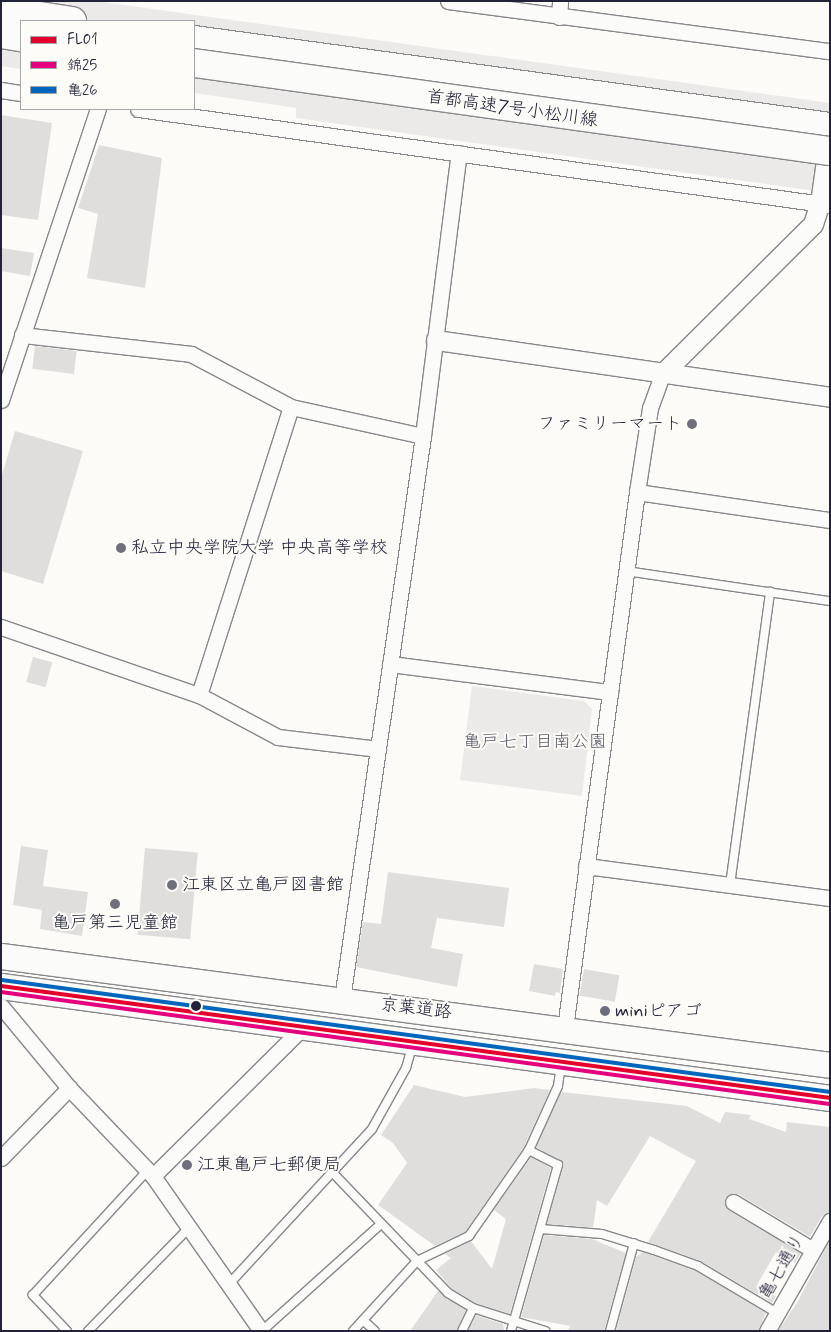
<!DOCTYPE html>
<html>
<head>
<meta charset="utf-8">
<style>
	body { margin:0 }
	#map { position:relative; width:831px; height:1332px; overflow:hidden; background:#fcfbf8; font-family:Mynerve,"Klee One",sans-serif }
	div>[style] { position:absolute }
	[style*='--x'] { left:calc(var(--x)*1px); top:calc(var(--y)*1px); width:calc(var(--w)*1px); rotate:calc(var(--a)*1deg) }
	.green>* { inset:0; background:#ebeae8 }
	.building>* { inset:0; background:#dfdedd; transform-origin:0 0 }
	.roads { filter:drop-shadow(1px 0 #88888c) drop-shadow(-1px 0 #88888c) drop-shadow(0 1px #88888c) drop-shadow(0 -1px #88888c) }
	.service>* { height:8px; margin:-4px; padding:0 4px; transform-origin:4px; border-radius:4px; background:#fbfbf9 }
	.minor>* { height:15px; margin:-7.5px; padding:0 7.5px; transform-origin:7.5px; border-radius:7.5px; background:#fbfbf9 }
	.tertiary>* { height:19px; margin:-9.5px; padding:0 9.5px; transform-origin:9.5px; border-radius:9.5px; background:#fbfbf9 }
	.trunk>* { height:25px; margin:-12.5px; padding:0 12.5px; transform-origin:12.5px; border-radius:12.5px; background:#fbfbf9 }
	.motorway>* { height:28px; margin:-14px; padding:0 14px; transform-origin:14px; border-radius:14px; background:#fbfbf9 }
	.bridges { filter:drop-shadow(1px 0 #88888c) drop-shadow(-1px 0 #88888c) drop-shadow(0 1px #88888c) drop-shadow(0 -1px #88888c) }
	.motorway-bridge>* { height:28px; margin:-14px; padding:0 14px; transform-origin:14px; border-radius:14px; background:#fbfbf9 }
	.bus-1>* { height:4px; margin:-2px; padding:0 2px; transform-origin:2px; border-radius:2px; background:#e4002b }
	.bus-2>* { height:4px; margin:-2px; padding:0 2px; transform-origin:2px; border-radius:2px; background:#e5007d }
	.bus-3>* { height:4px; margin:-2px; padding:0 2px; transform-origin:2px; border-radius:2px; background:#0065bd }
	.dots>* { width:14px; height:14px; translate:-50% -50%; box-sizing:border-box; border:2px solid #fdfcf7; border-radius:50% }
	span { translate:-50% -50%; white-space:nowrap; text-align:center; line-height:1.15; -webkit-text-stroke:4px #fdfcf7; paint-order:stroke }
	.street-label { font-size:18px; color:#22223b }
	.poi-label { font-size:18px; color:#22223b }
	.right { translate:-100% -50%; text-align:right }
	.left { translate:0 -50%; text-align:left }
	.park-label { font-size:18px; color:#5a5a6b }
	.frame { position:absolute; inset:0; border:2px solid #22223b; pointer-events:none }
	.legend { position:absolute; left:20px; top:20px; width:175px; height:90px; box-sizing:border-box; background:#fdfcf7; border:1px solid #a5a5ac; margin:0; padding:6px 9px; list-style:none; font-size:15px; color:#22223b }
	.legend li { display:flex; align-items:center; gap:10px; height:25px }
	.legend b { width:25px; border:1px solid #a5a5ac }
</style>
</head>
<body>
<div id="map">
	<div class="green">
		<i style="clip-path:polygon(1px 1px,95px 1px,830px 103px,830px 193px,296px 118px,296px 108px,194px 93px,194px 21px,21px 21px,21px 69px,1px 66px)"></i>
		<i style="clip-path:polygon(472px 686px,584px 701px,592px 709px,582px 796px,460px 780px)"></i>
	</div>
	<div class="building">
		<i style="clip-path:polygon(1px 115px,52px 123px,38px 220px,1px 215px)"></i>
		<i style="clip-path:polygon(99px 145px,162px 158px,145px 288px,87px 278px,98px 214px,78px 208px)"></i>
		<i style="clip-path:polygon(1px 248px,34px 253px,30px 276px,1px 271px)"></i>
		<i style="left:35px;top:346px;width:42px;height:23px;rotate:7deg"></i>
		<i style="clip-path:polygon(15px 431px,83px 451px,43px 584px,1px 571px,1px 478px)"></i>
		<i style="left:33px;top:657px;width:20px;height:26px;rotate:15deg"></i>
		<i style="clip-path:polygon(21px 846px,48px 850px,43px 886px,88px 892px,82px 936px,40px 929px,42px 910px,13px 905px)"></i>
		<i style="left:145px;top:848px;width:53px;height:87px;rotate:5deg"></i>
		<i style="clip-path:polygon(388px 872px,509px 888px,504px 927px,437px 918px,431px 948px,463px 954px,457px 987px,356px 967px,363px 922px,381px 924px)"></i>
		<i style="clip-path:polygon(534px 964px,563px 969px,560px 993px,556px 992px,555px 996px,529px 991px)"></i>
		<i style="left:584px;top:969px;width:36px;height:27px;rotate:10deg"></i>
		<i style="clip-path:polygon(414px 1085px,465px 1097px,534px 1088px,550px 1090px,524px 1147px,465px 1232px,435px 1246px,378px 1205px,407px 1163px,393px 1143px,381px 1135px)"></i>
		<i style="clip-path:polygon(561px 1092px,687px 1106px,720px 1123px,725px 1112px,751px 1115px,749px 1119px,786px 1132px,787px 1122px,830px 1127px,830px 1212px,822px 1216px,810px 1237px,738px 1194px,725px 1198px,728px 1210px,801px 1253px,795px 1263px,776px 1252px,757px 1285px,776px 1296px,772px 1303px,701px 1261px,648px 1242px,696px 1161px,650px 1136px,607px 1206px,597px 1200px,593px 1228px,547px 1224px,564px 1164px,536px 1147px)"></i>
		<i style="clip-path:polygon(531px 1157px,551px 1168px,510px 1314px,475px 1303px,452px 1289px,436px 1270px,451px 1258px,445px 1254px,471px 1241px,492px 1269px,506px 1219px,494px 1210px)"></i>
		<i style="clip-path:polygon(544px 1235px,592px 1239px,626px 1253px,604px 1331px,568px 1331px,570px 1326px,521px 1317px)"></i>
		<i style="clip-path:polygon(830px 1240px,830px 1331px,778px 1331px,798px 1301px)"></i>
		<i style="clip-path:polygon(643px 1252px,696px 1271px,766px 1313px,758px 1331px,616px 1331px,636px 1257px)"></i>
		<i style="clip-path:polygon(438px 1291px,466px 1310px,456px 1331px,410px 1331px)"></i>
		<i style="clip-path:polygon(476px 1315px,503px 1324px,504px 1331px,468px 1331px)"></i>
	</div>
	<div class="roads">
		<div class="service">
			<i style="--x:626;--y:571;--w:206;--a:8.4"></i>
			<i style="--x:730;--y:885;--w:296;--a:-82.2"></i>
			<i style="--x:333;--y:1173;--w:166;--a:46.2"></i>
			<i style="--x:448;--y:1293;--w:29;--a:31"></i>
			<i style="--x:473;--y:1308;--w:76;--a:17.7"></i>
			<i style="--x:541;--y:1229;--w:61;--a:4.7"></i>
			<i style="--x:602;--y:1234;--w:54;--a:17.1"></i>
			<i style="--x:654;--y:1250;--w:47;--a:20"></i>
			<i style="--x:698;--y:1266;--w:92;--a:30.7"></i>
			<i style="--x:229;--y:1284;--w:211;--a:-47.3"></i>
			<i style="--x:372;--y:1129;--w:70;--a:-60.9"></i>
			<i style="--x:406;--y:1068;--w:25;--a:-74"></i>
			<i style="--x:363;--y:1320;--w:16;--a:43"></i>
			<i style="--x:67;--y:1331;--w:50;--a:-133.4"></i>
			<i style="--x:33;--y:1295;--w:170;--a:-47.4"></i>
			<i style="--x:88;--y:1331;--w:144;--a:-45.6"></i>
			<i style="--x:262;--y:1331;--w:160;--a:-42"></i>
			<i style="--x:353;--y:1331;--w:95;--a:-47.6"></i>
			<i style="--x:417;--y:1261;--w:58;--a:-25.7"></i>
			<i style="--x:469;--y:1236;--w:105;--a:-55.1"></i>
			<i style="--x:529;--y:1150;--w:70;--a:-65.6"></i>
			<i style="--x:558;--y:1086;--w:22;--a:-82"></i>
			<i style="--x:462;--y:1331;--w:25;--a:-64"></i>
			<i style="--x:511;--y:1331;--w:173;--a:-74.2"></i>
			<i style="--x:558;--y:1165;--w:33;--a:-153"></i>
			<i style="--x:610;--y:1331;--w:91;--a:-74.7"></i>
		</div>
		<div class="minor">
			<i style="--x:448;--y:1;--w:385;--a:7.5"></i>
			<i style="--x:559;--y:17;--w:16;--a:-86"></i>
			<i style="--x:1;--y:90;--w:20;--a:9"></i>
			<i style="--x:138;--y:109;--w:699;--a:7.9"></i>
			<i style="--x:22;--y:335;--w:170;--a:6.4"></i>
			<i style="--x:191;--y:354;--w:113;--a:27.9"></i>
			<i style="--x:291;--y:407;--w:135;--a:12.4"></i>
			<i style="--x:1;--y:400;--w:307;--a:-71.6"></i>
			<i style="--x:637;--y:492;--w:195;--a:8.3"></i>
			<i style="--x:1;--y:627;--w:209;--a:19"></i>
			<i style="--x:199;--y:695;--w:89;--a:28"></i>
			<i style="--x:278;--y:737;--w:101;--a:6.8"></i>
			<i style="--x:390;--y:664;--w:222;--a:7.3"></i>
			<i style="--x:199;--y:695;--w:302;--a:-72.3"></i>
			<i style="--x:586;--y:866;--w:246;--a:7.5"></i>
			<i style="--x:342;--y:999;--w:569;--a:-81.81"></i>
			<i style="--x:423;--y:436;--w:285;--a:-82.8"></i>
			<i style="--x:1;--y:1006;--w:107;--a:50.3"></i>
			<i style="--x:69;--y:1088;--w:122;--a:46.3"></i>
			<i style="--x:153;--y:1176;--w:189;--a:55.1"></i>
			<i style="--x:565;--y:1028;--w:541;--a:-82.35"></i>
			<i style="--x:637;--y:492;--w:85;--a:-81.2"></i>
			<i style="--x:650;--y:408;--w:37;--a:-70"></i>
			<i style="--x:1;--y:1158;--w:98;--a:-45.8"></i>
			<i style="--x:153;--y:1176;--w:214;--a:-44.8"></i>
			<i style="--x:733;--y:1202;--w:93;--a:31"></i>
			<i style="--x:767;--y:1331;--w:127;--a:-60.2"></i>
		</div>
		<div class="tertiary">
			<i style="--x:436;--y:340;--w:398;--a:8.2"></i>
			<i style="--x:663;--y:373;--w:211;--a:-44.8"></i>
			<i style="--x:813;--y:224;--w:22;--a:-72"></i>
			<i style="--x:820;--y:203;--w:65;--a:-82"></i>
		</div>
		<div class="trunk">
			<i style="--x:1;--y:956;--w:836;--a:7.49"></i>
			<i style="--x:1;--y:986;--w:837;--a:7.69"></i>
		</div>
		<div class="motorway">
			<i style="--x:1;--y:10;--w:72;--a:8.8"></i>
			<i style="--x:1;--y:34;--w:20;--a:9"></i>
			<i style="--x:194;--y:40;--w:642;--a:7.79"></i>
		</div>
	</div>
	<div class="bridges">
		<div class="motorway-bridge">
			<i style="--x:194;--y:63;--w:642;--a:7.88"></i>
		</div>
	</div>
	<div class="bus-1">
		<i style="--x:1;--y:986;--w:837;--a:7.69"></i>
	</div>
	<div class="bus-2">
		<i style="--x:1;--y:992;--w:836;--a:7.7"></i>
	</div>
	<div class="bus-3">
		<i style="--x:2;--y:980;--w:836;--a:7.7"></i>
	</div>
	<div class="dots">
		<i style="left:692px;top:424px;background:#6e6e7d"></i>
		<i style="left:121px;top:548px;background:#6e6e7d"></i>
		<i style="left:172px;top:885px;background:#6e6e7d"></i>
		<i style="left:115px;top:904px;background:#6e6e7d"></i>
		<i style="left:196px;top:1006px;background:#22223b"></i>
		<i style="left:605px;top:1011px;background:#6e6e7d"></i>
		<i style="left:187px;top:1165px;background:#6e6e7d"></i>
	</div>
	<div class="street-label">
		<span style="left:512px;top:109px;rotate:8deg">首都高速7号小松川線</span>
		<span style="left:416px;top:1009px;rotate:7deg">京葉道路</span>
		<span style="left:782px;top:1267px;rotate:-60deg">亀七通り</span>
	</div>
	<div class="poi-label">
		<span class="right" style="left:682px;top:424px">ファミリーマート</span>
		<span class="left" style="left:131px;top:548px">私立中央学院大学 中央高等学校</span>
		<span class="left" style="left:182px;top:885px">江東区立亀戸図書館</span>
		<span style="left:115px;top:923px">亀戸第三児童館</span>
		<span class="left" style="left:615px;top:1011px">miniピアゴ</span>
		<span class="left" style="left:197px;top:1165px">江東亀戸七郵便局</span>
	</div>
	<div class="park-label">
		<span style="left:535px;top:742px">亀戸七丁目南公園</span>
	</div>
	<div class="frame"></div>
	<ul class="legend">
	<li><b style="height:6px;background:#e4002b"></b>FL01</li>
	<li><b style="height:6px;background:#e5007d"></b>錦25</li>
	<li><b style="height:6px;background:#0065bd"></b>亀26</li>
	</ul>
</div>
</body>
</html>
